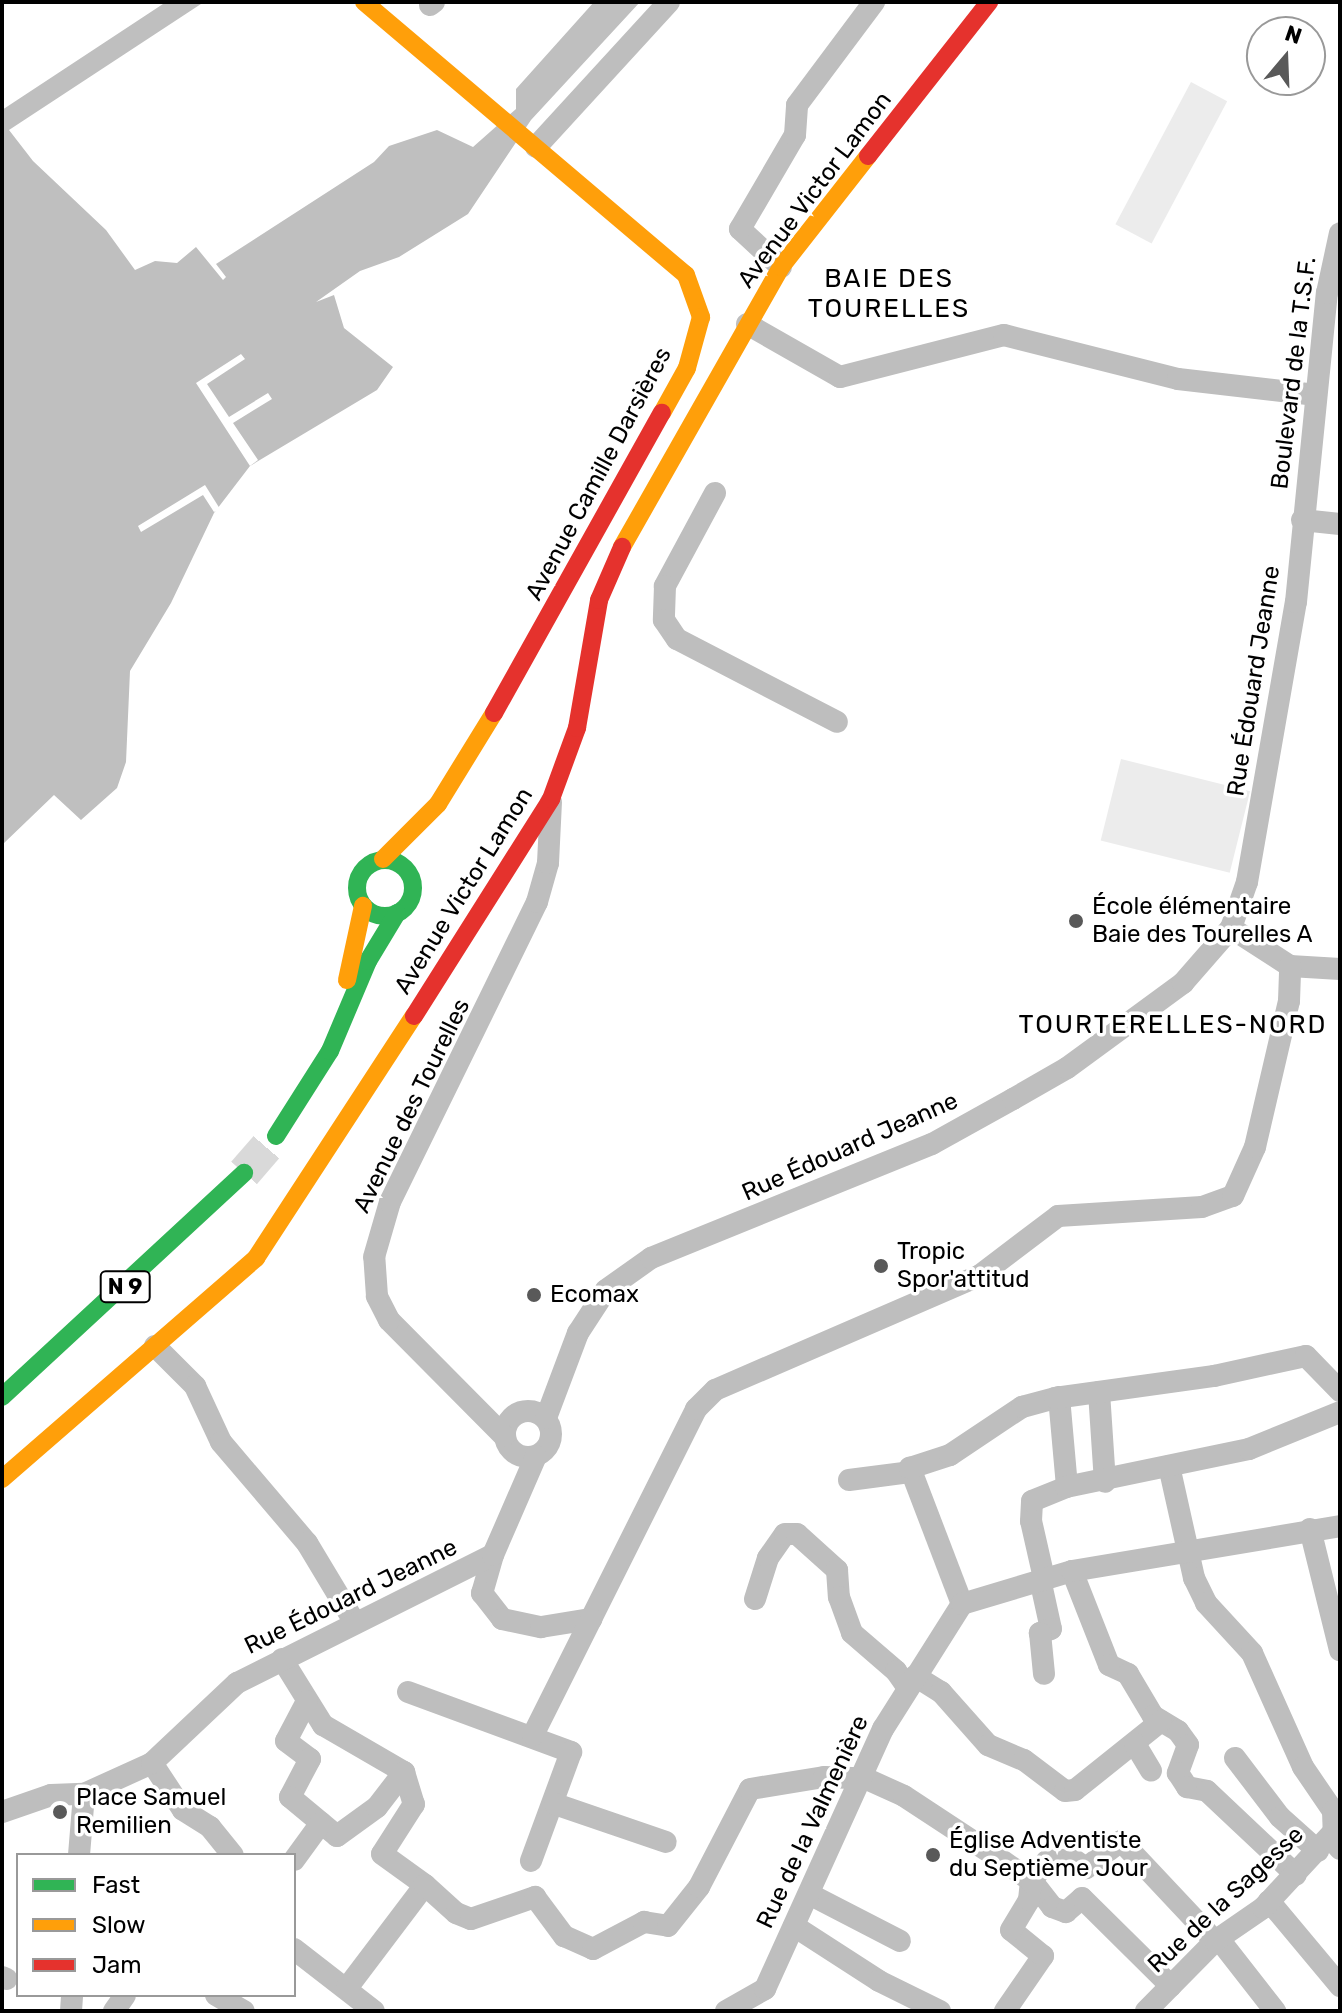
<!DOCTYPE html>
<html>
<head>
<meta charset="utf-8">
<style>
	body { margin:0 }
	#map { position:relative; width:1342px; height:2013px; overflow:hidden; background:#fff; font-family:Rubik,sans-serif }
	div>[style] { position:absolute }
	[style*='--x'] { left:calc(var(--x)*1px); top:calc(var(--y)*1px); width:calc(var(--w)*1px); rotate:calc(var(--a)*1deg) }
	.green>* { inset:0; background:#ececec; transform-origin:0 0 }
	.water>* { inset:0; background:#bfbfbf }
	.pier>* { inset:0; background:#fff }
	.primary-tunnel>* { height:34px; margin-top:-17px; transform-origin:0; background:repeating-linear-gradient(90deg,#d9d9d9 0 34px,transparent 0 51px) }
	.street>* { height:22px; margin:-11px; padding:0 11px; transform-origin:11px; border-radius:11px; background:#bebebe }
	.street>.ring { margin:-11px; padding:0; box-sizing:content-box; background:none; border:22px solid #bebebe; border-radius:50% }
	.fast>* { height:18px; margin:-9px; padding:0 9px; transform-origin:9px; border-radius:9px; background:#30b455 }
	.fast>.ring { margin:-9px; padding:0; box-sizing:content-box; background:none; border:18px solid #30b455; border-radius:50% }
	.slow>* { height:18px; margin:-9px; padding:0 9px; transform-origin:9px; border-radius:9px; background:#ff9f0a }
	.jam>* { height:18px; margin:-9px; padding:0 9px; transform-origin:9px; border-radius:9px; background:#e5322d }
	.dots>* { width:22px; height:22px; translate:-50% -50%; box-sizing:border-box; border:4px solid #fff; border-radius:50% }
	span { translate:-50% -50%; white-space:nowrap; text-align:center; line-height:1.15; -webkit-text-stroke:7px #fff; paint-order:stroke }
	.shield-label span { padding:2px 6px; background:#fff; border:2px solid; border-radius:6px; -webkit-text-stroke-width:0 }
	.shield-label { font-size:22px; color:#000; font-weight:700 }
	.street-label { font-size:24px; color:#000 }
	.poi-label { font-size:24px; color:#000 }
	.left { translate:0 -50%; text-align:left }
	.neighbourhood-label { font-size:26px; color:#000; letter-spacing:2px }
	.frame { position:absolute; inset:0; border:4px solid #000; pointer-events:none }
	.legend { position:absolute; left:16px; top:1853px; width:280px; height:144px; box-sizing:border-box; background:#fff; border:2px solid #999; margin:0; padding:10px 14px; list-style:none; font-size:24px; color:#000 }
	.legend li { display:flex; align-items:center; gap:16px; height:40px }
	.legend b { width:40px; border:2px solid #999 }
	.north { position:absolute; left:1246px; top:16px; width:80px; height:80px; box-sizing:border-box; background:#fff; border:2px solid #999; border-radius:50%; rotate:19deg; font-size:22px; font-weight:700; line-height:32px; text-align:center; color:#000 }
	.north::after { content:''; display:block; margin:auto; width:28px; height:36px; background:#595959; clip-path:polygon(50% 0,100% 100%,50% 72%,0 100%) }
</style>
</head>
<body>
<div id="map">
	<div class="green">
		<i style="left:1191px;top:82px;width:41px;height:161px;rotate:28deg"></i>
		<i style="left:1121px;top:759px;width:133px;height:84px;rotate:14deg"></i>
	</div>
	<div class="water">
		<i style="clip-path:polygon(166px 2px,204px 2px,9px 130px,33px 161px,106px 230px,135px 270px,155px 261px,177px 263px,196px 247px,223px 280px,226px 277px,216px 264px,374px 162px,389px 146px,437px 130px,473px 147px,516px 109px,516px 89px,594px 2px,640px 2px,531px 120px,468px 214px,399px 257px,360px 271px,316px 302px,334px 295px,344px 328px,393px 367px,377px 390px,250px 466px,214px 513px,171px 603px,130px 671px,126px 762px,117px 788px,81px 820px,54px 795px,2px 845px,2px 110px)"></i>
	</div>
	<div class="pier">
		<i style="clip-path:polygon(241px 354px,245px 359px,207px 384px,229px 417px,268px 393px,272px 399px,233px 423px,258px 460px,250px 466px,196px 383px)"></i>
		<i style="clip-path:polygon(205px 485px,220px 509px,214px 512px,203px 495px,141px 532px,138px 526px)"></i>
	</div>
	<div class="primary-tunnel">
		<i style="--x:244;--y:1173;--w:49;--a:-49.1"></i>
	</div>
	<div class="street">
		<i style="--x:430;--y:5;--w:5;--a:-37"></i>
		<i style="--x:536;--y:147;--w:197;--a:-47.5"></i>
		<i style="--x:781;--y:267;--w:56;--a:-137.2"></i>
		<i style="--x:740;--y:229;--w:109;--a:-59.7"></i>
		<i style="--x:795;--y:135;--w:30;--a:-86"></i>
		<i style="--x:797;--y:105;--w:129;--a:-53.2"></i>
		<i style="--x:747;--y:324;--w:107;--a:29.7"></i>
		<i style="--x:840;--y:377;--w:169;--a:-14.4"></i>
		<i style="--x:1004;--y:335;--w:179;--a:14.2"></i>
		<i style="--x:1178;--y:379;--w:139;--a:6.6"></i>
		<i style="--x:715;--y:493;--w:106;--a:118.3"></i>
		<i style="--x:665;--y:586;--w:34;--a:92"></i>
		<i style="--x:664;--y:620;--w:23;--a:56"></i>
		<i style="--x:677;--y:639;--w:180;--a:27.4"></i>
		<i style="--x:1302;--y:520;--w:38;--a:6"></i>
		<i style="--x:1231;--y:928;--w:70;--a:32.8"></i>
		<i style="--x:1290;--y:966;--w:50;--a:3.4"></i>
		<i style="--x:155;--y:1346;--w:57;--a:45"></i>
		<i style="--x:195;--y:1386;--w:62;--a:65.1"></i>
		<i style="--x:221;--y:1442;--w:133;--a:49.6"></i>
		<i style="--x:307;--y:1543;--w:93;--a:59"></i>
		<i style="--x:1099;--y:1392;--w:90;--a:86.2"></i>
		<i style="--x:1059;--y:1397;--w:90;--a:84.9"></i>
		<i class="ring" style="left:505px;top:1411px;width:24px;height:24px"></i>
		<i style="--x:546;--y:1418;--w:91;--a:-69.4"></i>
		<i style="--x:578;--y:1333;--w:51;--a:-56.9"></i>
		<i style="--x:606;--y:1290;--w:55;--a:-35.4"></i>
		<i style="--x:651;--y:1258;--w:303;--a:-22.1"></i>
		<i style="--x:932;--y:1144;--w:93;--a:-29.1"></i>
		<i style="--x:1013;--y:1099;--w:62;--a:-29.9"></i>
		<i style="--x:1067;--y:1068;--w:144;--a:-36.2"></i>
		<i style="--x:1183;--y:983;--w:73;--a:-48.9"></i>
		<i style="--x:1231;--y:928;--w:49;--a:-70.8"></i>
		<i style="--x:1247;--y:882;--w:284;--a:-80.1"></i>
		<i style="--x:1296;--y:602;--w:311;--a:-84.3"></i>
		<i style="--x:1327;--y:293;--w:61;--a:-77.8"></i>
		<i style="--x:504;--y:1436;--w:163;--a:-134.8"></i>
		<i style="--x:389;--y:1320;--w:27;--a:-117"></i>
		<i style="--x:377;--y:1296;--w:39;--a:-94"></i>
		<i style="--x:374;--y:1257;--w:57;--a:-73.8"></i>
		<i style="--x:390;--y:1202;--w:334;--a:-63.9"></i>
		<i style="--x:537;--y:902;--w:41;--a:-74.2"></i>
		<i style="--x:548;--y:863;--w:61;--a:-87.2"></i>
		<i style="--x:1169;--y:1466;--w:115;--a:77.4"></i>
		<i style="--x:1194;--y:1578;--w:28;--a:64"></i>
		<i style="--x:1206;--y:1603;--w:68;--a:47.4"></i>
		<i style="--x:1252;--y:1653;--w:125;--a:65.9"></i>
		<i style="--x:1303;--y:1767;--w:53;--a:55.7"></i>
		<i style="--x:1333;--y:1811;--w:31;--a:88"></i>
		<i style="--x:1334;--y:1842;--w:9;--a:49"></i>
		<i style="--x:849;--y:1480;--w:63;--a:-7.4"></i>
		<i style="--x:1310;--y:1529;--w:125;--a:76.1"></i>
		<i style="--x:493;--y:1555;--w:40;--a:106"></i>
		<i style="--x:482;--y:1593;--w:33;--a:52"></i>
		<i style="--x:502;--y:1619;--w:40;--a:12"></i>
		<i style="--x:541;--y:1627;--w:51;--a:-9.1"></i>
		<i style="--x:591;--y:1619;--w:235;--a:-63.4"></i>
		<i style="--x:696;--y:1409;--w:27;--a:-45"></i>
		<i style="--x:715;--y:1390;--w:288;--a:-23.4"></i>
		<i style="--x:979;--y:1276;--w:99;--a:-37.2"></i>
		<i style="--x:1058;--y:1216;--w:144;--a:-3.6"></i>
		<i style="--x:1202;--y:1207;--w:33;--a:-20"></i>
		<i style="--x:1233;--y:1196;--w:54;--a:-65.8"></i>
		<i style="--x:1255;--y:1147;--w:150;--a:-76.9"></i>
		<i style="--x:1289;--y:1001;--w:35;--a:-88"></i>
		<i style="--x:1072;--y:1571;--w:101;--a:68.5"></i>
		<i style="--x:1109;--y:1665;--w:21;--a:25"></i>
		<i style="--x:1128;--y:1674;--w:49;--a:59.2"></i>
		<i style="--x:1153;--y:1716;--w:29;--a:31"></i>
		<i style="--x:1178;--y:1731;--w:17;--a:54"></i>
		<i style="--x:1188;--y:1745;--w:30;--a:110"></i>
		<i style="--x:1178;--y:1773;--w:17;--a:57"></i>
		<i style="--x:1187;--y:1787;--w:20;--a:11"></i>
		<i style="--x:1207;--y:1791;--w:122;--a:43.3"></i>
		<i style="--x:1044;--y:1578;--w:58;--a:-102.8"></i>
		<i style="--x:1031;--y:1521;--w:20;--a:-87"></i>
		<i style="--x:1032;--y:1501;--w:37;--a:-22"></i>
		<i style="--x:1066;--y:1487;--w:187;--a:-11.7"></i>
		<i style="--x:1249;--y:1449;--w:98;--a:-22.1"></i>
		<i style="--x:1040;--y:1579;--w:51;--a:77.6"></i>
		<i style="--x:1051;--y:1629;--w:12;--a:160"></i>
		<i style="--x:1040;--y:1633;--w:41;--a:84.4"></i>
		<i style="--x:755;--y:1599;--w:43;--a:-72.4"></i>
		<i style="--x:768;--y:1558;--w:29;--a:-55"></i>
		<i style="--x:785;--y:1534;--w:12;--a:0"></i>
		<i style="--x:797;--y:1534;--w:54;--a:42"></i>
		<i style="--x:837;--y:1570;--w:27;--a:86"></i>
		<i style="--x:839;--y:1597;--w:38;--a:70"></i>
		<i style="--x:852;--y:1633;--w:58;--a:40.8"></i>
		<i style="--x:896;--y:1671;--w:21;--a:55"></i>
		<i style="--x:962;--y:1604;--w:146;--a:-110.9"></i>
		<i style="--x:910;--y:1468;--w:42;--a:-18"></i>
		<i style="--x:950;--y:1455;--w:87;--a:-33.7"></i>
		<i style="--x:1022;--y:1407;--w:34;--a:-15"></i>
		<i style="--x:1055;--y:1398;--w:161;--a:-7.9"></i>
		<i style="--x:1214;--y:1376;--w:94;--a:-12.3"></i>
		<i style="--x:1306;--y:1356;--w:49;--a:45.8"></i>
		<i style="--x:282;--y:1659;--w:78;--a:58.2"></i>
		<i style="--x:323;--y:1725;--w:94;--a:30.1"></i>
		<i style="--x:404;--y:1772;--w:34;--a:73"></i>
		<i style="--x:414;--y:1804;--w:59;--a:122.6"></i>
		<i style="--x:382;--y:1854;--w:53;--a:35.8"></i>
		<i style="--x:915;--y:1676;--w:31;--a:32"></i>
		<i style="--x:941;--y:1692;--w:71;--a:48.4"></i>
		<i style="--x:988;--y:1745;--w:39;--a:23"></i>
		<i style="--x:1024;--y:1760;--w:51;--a:37.1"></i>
		<i style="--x:1065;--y:1791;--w:10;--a:-6"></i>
		<i style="--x:1075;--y:1790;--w:110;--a:-38.7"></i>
		<i style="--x:408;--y:1692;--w:174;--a:20.2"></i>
		<i style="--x:571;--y:1752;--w:116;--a:110.2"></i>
		<i style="--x:307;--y:1701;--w:45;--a:117.7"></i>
		<i style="--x:286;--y:1741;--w:30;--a:37"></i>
		<i style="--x:310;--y:1759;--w:43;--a:117.8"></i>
		<i style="--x:290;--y:1797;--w:61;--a:39.7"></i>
		<i style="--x:337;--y:1836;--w:49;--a:-35.9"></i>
		<i style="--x:377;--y:1807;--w:44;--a:-52.4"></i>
		<i style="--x:533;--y:1735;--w:130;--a:-63.4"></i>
		<i style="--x:1135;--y:1744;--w:31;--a:59"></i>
		<i style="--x:1235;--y:1758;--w:74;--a:52.7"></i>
		<i style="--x:1280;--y:1817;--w:51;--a:41.8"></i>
		<i style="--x:152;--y:1763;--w:56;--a:56.6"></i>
		<i style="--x:183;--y:1810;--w:32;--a:32"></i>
		<i style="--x:210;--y:1827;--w:36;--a:51"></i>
		<i style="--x:860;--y:1776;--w:48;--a:24.4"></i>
		<i style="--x:904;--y:1796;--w:115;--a:33.3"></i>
		<i style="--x:1000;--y:1859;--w:39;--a:35"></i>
		<i style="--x:1032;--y:1881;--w:33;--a:52"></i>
		<i style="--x:1052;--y:1907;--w:15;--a:20"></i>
		<i style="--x:1066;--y:1912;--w:21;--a:-41"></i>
		<i style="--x:1082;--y:1898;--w:125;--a:44.7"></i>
		<i style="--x:555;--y:1804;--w:117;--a:18.9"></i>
		<i style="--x:2;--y:1812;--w:52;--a:-19.1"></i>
		<i style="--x:51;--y:1795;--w:33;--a:-2"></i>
		<i style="--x:84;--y:1794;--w:75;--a:-24.5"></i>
		<i style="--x:152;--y:1763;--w:117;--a:-43.3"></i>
		<i style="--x:237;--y:1683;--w:286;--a:-26.6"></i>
		<i style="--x:493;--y:1555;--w:108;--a:-66.5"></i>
		<i style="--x:79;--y:1855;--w:61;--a:-85.3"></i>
		<i style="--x:294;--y:1860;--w:46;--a:-53.9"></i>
		<i style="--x:811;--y:1895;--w:100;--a:27.3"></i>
		<i style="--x:1269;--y:1901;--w:111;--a:50.1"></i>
		<i style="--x:794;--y:1926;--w:101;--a:32.9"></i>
		<i style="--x:879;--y:1981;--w:68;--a:26.2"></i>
		<i style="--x:1218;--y:1938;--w:93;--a:52"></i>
		<i style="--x:294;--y:1949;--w:101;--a:37.8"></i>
		<i style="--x:2;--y:1977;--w:5;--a:22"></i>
		<i style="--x:347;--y:1988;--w:129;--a:-52.9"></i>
		<i style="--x:425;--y:1885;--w:42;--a:42.1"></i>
		<i style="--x:456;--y:1913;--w:16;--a:22"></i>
		<i style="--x:471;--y:1919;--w:68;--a:-19"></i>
		<i style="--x:535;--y:1897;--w:49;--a:53.4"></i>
		<i style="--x:564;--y:1936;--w:32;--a:24"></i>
		<i style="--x:593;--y:1949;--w:58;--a:-27.9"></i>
		<i style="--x:644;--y:1922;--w:24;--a:9"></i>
		<i style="--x:668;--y:1926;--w:50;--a:-51.5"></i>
		<i style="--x:699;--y:1887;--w:110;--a:-62.5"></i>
		<i style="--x:750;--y:1789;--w:75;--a:-9.2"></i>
		<i style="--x:824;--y:1777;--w:35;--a:2"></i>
		<i style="--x:216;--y:1995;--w:32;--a:30"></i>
		<i style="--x:71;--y:2011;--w:16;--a:-86"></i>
		<i style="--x:114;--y:2011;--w:19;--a:-55"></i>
		<i style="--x:726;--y:2011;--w:45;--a:-29.4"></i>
		<i style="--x:765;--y:1989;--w:286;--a:-65.6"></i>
		<i style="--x:883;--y:1729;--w:148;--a:-57.7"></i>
		<i style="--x:962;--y:1604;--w:115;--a:-16.7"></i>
		<i style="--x:1072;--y:1571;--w:272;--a:-9.5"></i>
		<i style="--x:1005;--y:2011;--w:67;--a:-55.4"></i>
		<i style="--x:1043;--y:1956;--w:41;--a:-140.9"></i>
		<i style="--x:1011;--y:1930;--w:35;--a:-59"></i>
		<i style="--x:1029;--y:1900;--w:18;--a:-84"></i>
		<i style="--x:1031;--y:1882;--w:26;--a:-53"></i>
		<i style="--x:1047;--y:1861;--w:26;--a:-4"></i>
		<i style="--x:1073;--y:1859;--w:16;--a:35"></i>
		<i style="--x:1086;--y:1868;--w:44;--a:-37.6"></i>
		<i style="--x:1121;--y:1841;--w:137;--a:46.8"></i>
		<i style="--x:1146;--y:2011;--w:98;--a:-45.4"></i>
		<i style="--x:1215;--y:1941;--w:58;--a:-34.5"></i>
		<i style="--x:1263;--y:1908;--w:110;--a:-47.2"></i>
	</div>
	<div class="fast">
		<i class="ring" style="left:357px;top:860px;width:38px;height:38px"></i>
		<i style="--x:276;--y:1136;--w:101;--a:-57.6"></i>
		<i style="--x:330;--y:1051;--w:98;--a:-67.1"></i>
		<i style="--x:368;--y:961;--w:56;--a:-58.9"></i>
		<i style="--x:2;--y:1397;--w:330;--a:-42.8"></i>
	</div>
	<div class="slow">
		<i style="--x:364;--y:2;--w:422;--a:40.3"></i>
		<i style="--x:686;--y:275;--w:45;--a:70.3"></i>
		<i style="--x:701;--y:317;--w:53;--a:105.4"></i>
		<i style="--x:687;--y:368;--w:51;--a:119.1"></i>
		<i style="--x:622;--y:547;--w:322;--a:-60.4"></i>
		<i style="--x:781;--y:267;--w:141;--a:-51.9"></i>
		<i style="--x:383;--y:859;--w:78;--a:-45"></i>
		<i style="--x:438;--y:804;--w:107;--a:-58.4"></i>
		<i style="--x:347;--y:980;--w:76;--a:-77.8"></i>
		<i style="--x:2;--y:1479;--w:337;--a:-41"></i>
		<i style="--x:256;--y:1258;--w:289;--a:-56.9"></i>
	</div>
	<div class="jam">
		<i style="--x:868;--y:156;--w:196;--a:-51.8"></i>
		<i style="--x:494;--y:713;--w:344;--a:-60.8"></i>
		<i style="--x:414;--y:1016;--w:257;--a:-57.7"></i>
		<i style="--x:551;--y:799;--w:76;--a:-69.9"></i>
		<i style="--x:577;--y:728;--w:130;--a:-80.2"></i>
		<i style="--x:599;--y:600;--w:58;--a:-66.5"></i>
	</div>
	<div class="dots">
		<i style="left:1076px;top:921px;background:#595959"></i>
		<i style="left:881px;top:1266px;background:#595959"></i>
		<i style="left:534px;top:1295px;background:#595959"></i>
		<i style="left:60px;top:1812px;background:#595959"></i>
		<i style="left:933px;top:1855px;background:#595959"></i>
	</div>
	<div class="shield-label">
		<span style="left:125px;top:1287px">N 9</span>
	</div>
	<div class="street-label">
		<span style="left:815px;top:190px;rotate:-53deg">Avenue Victor Lamon</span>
		<span style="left:1294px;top:373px;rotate:-83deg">Boulevard de la T.S.F.</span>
		<span style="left:599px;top:474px;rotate:-62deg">Avenue Camille Darsières</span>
		<span style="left:1254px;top:681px;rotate:-81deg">Rue Édouard Jeanne</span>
		<span style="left:464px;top:891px;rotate:-58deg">Avenue Victor Lamon</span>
		<span style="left:412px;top:1106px;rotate:-64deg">Avenue des Tourelles</span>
		<span style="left:850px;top:1147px;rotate:-24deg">Rue Édouard Jeanne</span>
		<span style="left:351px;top:1597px;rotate:-26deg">Rue Édouard Jeanne</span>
		<span style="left:813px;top:1822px;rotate:-65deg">Rue de la Valmenière</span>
		<span style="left:1226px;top:1900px;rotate:-43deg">Rue de la Sagesse</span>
	</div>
	<div class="poi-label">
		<span class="left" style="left:1092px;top:921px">École élémentaire<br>Baie des Tourelles A</span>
		<span class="left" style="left:897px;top:1266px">Tropic<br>Spor'attitud</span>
		<span class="left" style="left:550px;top:1295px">Ecomax</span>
		<span class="left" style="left:76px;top:1812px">Place Samuel<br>Remilien</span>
		<span class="left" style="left:949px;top:1855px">Église Adventiste<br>du Septième Jour</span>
	</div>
	<div class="neighbourhood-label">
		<span style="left:889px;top:294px">BAIE DES<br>TOURELLES</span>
		<span style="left:1173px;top:1025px">TOURTERELLES-NORD</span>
	</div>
	<div class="frame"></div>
	<ul class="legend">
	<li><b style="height:10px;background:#30b455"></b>Fast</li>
	<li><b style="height:10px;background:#ff9f0a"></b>Slow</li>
	<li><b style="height:10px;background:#e5322d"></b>Jam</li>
	</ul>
	<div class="north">N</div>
</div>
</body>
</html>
